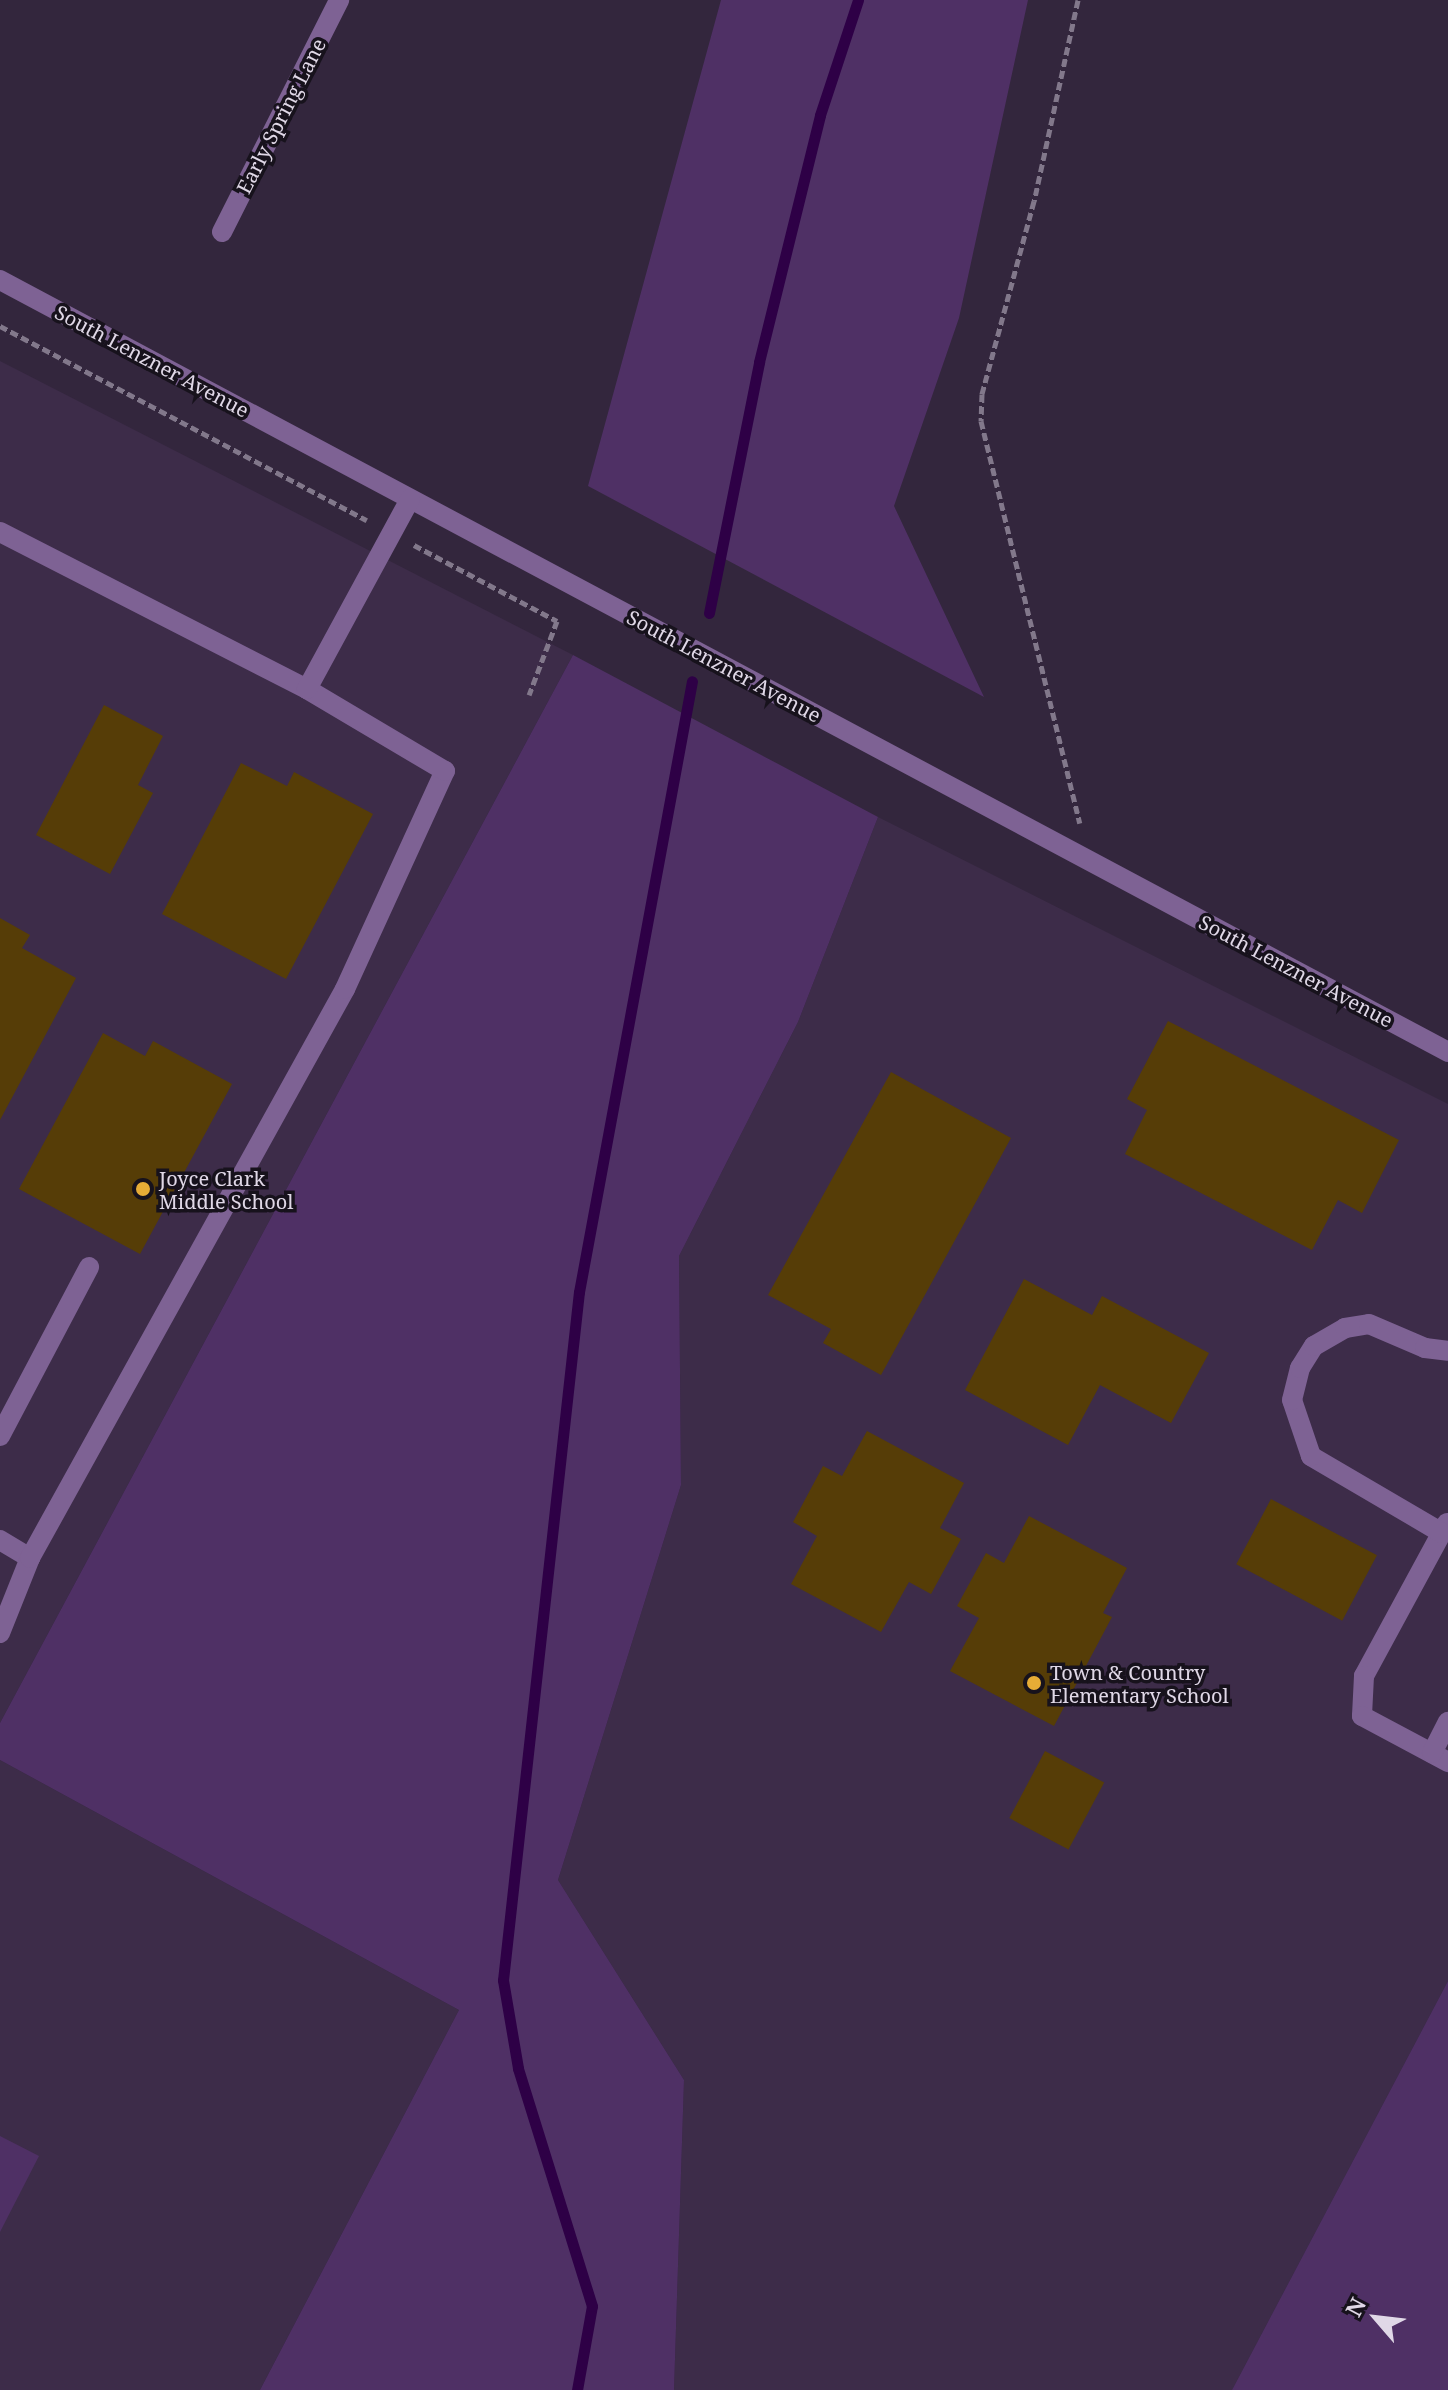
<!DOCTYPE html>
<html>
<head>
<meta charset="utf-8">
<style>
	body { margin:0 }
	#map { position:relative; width:1448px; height:2390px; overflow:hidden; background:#33263d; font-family:"Noto Serif",serif }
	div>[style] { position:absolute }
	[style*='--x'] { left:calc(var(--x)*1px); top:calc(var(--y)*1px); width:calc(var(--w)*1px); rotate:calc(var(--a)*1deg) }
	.built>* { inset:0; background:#3d2c49 }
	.green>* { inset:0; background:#4f3065 }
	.stream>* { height:11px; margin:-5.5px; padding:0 5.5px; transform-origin:5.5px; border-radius:5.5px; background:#2e0046 }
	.building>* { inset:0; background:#563d07; transform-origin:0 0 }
	.path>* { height:5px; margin-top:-2.5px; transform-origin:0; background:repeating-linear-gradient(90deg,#82788b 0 8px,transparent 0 12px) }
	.minor>* { height:20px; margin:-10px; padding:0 10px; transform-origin:10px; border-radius:10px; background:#7e6294 }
	.dots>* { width:22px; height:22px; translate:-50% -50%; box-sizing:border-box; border:4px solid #17121c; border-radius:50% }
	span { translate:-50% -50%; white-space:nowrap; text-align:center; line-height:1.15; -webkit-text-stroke:7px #17121c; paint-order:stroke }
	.street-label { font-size:20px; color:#e0d8e7 }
	.poi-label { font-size:20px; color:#e0d8e7 }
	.left { translate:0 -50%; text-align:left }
	.north { position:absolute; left:1336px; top:2278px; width:80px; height:80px; -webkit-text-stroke:6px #17121c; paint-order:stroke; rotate:298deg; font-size:22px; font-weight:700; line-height:32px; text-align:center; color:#e0d8e7 }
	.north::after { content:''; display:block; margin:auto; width:28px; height:36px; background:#e0d8e7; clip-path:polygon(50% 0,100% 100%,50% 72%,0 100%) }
</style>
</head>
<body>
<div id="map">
	<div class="built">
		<i style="clip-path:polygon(0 361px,573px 655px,0 1723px)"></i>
		<i style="clip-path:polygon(878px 817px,1448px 1104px,1448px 1981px,1232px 2390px,674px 2390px,684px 2080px,558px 1880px,681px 1485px,679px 1256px,798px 1022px)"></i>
		<i style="clip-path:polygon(0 1760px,459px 2010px,260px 2390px,0 2390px)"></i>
	</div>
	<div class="green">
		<i style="clip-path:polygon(721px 0,1028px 0,959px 318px,894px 506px,984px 697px,588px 486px)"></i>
		<i style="clip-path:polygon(573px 655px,878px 817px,798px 1022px,679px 1256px,681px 1485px,558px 1880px,684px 2080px,674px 2390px,260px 2390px,459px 2010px,0 1760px,0 1723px)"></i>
		<i style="clip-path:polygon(1448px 1981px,1448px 2390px,1232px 2390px)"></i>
		<i style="clip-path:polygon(0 2136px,39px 2156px,0 2232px)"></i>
	</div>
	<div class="stream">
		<i style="--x:709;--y:613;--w:256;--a:-78.7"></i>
		<i style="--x:759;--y:362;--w:254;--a:-76.1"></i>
		<i style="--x:820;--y:115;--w:121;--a:-71.7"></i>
		<i style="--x:577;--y:2390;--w:85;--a:-79.9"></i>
		<i style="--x:592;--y:2306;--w:249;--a:-107.3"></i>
		<i style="--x:518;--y:2068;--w:89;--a:-99.7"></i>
		<i style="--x:503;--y:1980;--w:692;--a:-83.7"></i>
		<i style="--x:579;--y:1292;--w:621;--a:-79.52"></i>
	</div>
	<div class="building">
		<i style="clip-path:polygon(104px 705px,163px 736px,138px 785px,153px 793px,110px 874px,36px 835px)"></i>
		<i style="clip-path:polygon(241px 763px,287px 786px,294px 772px,373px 814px,286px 979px,162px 914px)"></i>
		<i style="clip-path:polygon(0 918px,30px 935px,22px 948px,76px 978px,0 1120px)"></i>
		<i style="clip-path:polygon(1168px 1021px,1399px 1140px,1362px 1213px,1338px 1200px,1312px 1250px,1125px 1154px,1147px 1110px,1127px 1099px)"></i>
		<i style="clip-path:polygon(103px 1033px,145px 1056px,153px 1041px,232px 1084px,140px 1254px,19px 1189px)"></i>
		<i style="clip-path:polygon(891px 1072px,1011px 1138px,881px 1375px,823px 1343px,831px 1329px,768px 1295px)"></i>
		<i style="clip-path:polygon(1024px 1279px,1092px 1315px,1102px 1296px,1209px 1353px,1171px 1423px,1100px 1385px,1068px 1445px,965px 1390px)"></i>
		<i style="clip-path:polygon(867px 1431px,964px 1483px,940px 1528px,961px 1539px,931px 1594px,909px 1582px,881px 1632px,791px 1584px,817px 1536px,793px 1522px,823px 1466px,842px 1476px)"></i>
		<i style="left:1271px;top:1499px;width:120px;height:74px;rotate:28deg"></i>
		<i style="clip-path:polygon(1029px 1516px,1127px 1568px,1103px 1613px,1112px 1617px,1054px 1726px,950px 1671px,979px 1618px,957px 1606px,986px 1553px,1004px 1563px)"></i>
		<i style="left:1045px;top:1751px;width:67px;height:76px;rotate:28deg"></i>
	</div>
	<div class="path">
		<i style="--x:1078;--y:0;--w:206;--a:102.3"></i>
		<i style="--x:1034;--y:201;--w:200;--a:105.1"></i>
		<i style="--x:982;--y:394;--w:27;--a:92"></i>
		<i style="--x:981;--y:421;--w:414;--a:76.2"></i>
		<i style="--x:0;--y:326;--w:415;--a:27.9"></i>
		<i style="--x:414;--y:545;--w:162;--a:28"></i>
		<i style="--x:557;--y:621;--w:79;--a:110.7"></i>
	</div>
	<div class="minor">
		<i style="--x:222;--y:232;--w:260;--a:-63.2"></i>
		<i style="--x:0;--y:280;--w:1641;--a:28.06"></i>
		<i style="--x:0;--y:532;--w:345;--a:27.1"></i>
		<i style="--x:0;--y:1436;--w:191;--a:-62.2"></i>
		<i style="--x:1447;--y:1523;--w:174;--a:118.5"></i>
		<i style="--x:1364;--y:1676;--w:40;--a:92.9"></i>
		<i style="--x:1362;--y:1716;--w:98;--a:28.1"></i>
		<i style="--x:1442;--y:1533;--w:152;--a:-149.6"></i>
		<i style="--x:1311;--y:1456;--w:59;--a:-108.7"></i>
		<i style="--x:1292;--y:1400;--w:33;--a:-76"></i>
		<i style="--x:1300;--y:1368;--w:26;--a:-58"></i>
		<i style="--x:1314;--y:1346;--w:36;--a:-30"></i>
		<i style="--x:1345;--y:1328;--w:24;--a:-9"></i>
		<i style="--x:1369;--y:1324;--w:61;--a:23.2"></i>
		<i style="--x:1425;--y:1348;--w:23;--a:7"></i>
		<i style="--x:0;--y:1540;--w:35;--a:31"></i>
		<i style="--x:0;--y:1633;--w:81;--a:-68.2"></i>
		<i style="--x:30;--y:1558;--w:650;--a:-61.03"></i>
		<i style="--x:345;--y:989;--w:240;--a:-65.4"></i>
		<i style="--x:445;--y:771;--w:161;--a:-149.3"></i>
		<i style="--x:307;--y:689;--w:216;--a:-61.5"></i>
		<i style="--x:1432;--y:1753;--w:35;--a:-63"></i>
	</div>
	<div class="dots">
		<i style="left:143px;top:1189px;background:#e6ac36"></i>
		<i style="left:1034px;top:1683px;background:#e6ac36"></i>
	</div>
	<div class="street-label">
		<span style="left:281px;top:116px;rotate:-63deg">Early Spring Lane</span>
		<span style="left:152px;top:361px;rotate:28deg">South Lenzner Avenue</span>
		<span style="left:724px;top:666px;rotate:28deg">South Lenzner Avenue</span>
		<span style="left:1296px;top:971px;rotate:28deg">South Lenzner Avenue</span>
	</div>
	<div class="poi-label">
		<span class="left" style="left:159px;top:1190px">Joyce Clark<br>Middle School</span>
		<span class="left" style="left:1050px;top:1684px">Town &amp; Country<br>Elementary School</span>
	</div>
	<div class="north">N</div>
</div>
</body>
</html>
